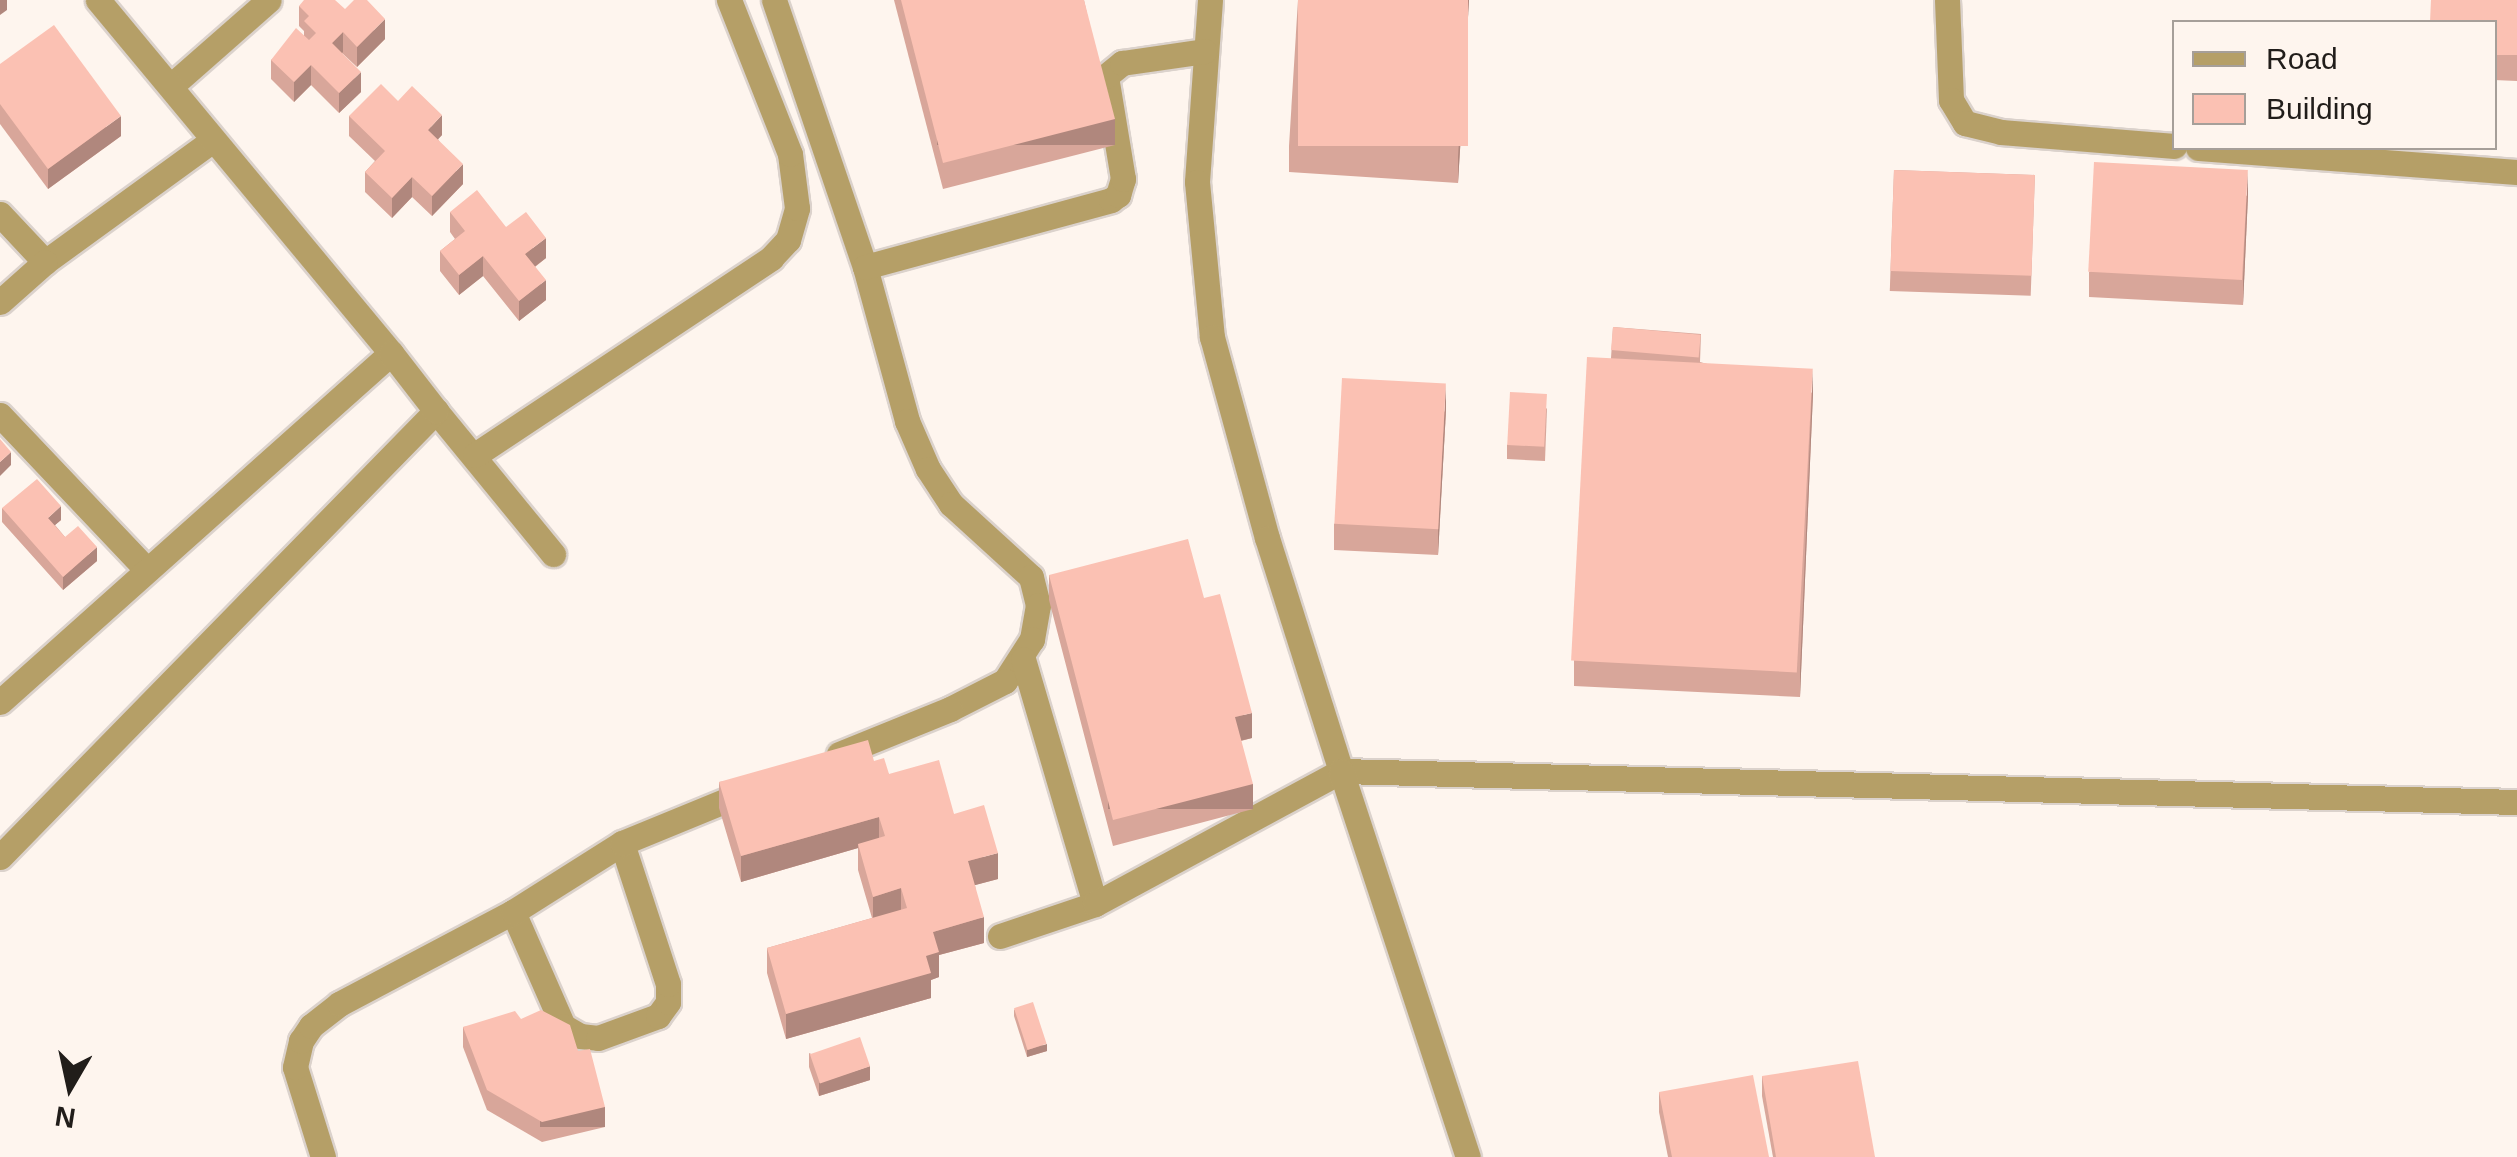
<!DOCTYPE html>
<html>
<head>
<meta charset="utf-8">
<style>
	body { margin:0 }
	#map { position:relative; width:2517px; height:1157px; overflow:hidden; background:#fef5ee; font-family:Helvetica,sans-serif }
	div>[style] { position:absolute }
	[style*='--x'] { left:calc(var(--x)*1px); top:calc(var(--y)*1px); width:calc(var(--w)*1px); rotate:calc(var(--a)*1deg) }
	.roads { filter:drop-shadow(2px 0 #dbd2cc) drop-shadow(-2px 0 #dbd2cc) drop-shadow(0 2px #dbd2cc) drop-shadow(0 -2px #dbd2cc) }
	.minor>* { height:25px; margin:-12.5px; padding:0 12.5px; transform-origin:12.5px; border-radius:12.5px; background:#b59f67 }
	.wall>* { inset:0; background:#d8a69a; transform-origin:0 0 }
	.shaded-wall>* { inset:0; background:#b0877d; transform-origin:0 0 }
	.building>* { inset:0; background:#fbc1b3; transform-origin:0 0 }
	span { translate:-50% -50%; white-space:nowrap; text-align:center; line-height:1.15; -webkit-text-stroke:10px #fef5ee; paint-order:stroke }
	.legend { position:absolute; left:2172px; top:20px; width:325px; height:130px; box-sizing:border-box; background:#fef5ee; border:2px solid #a69f99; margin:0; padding:12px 18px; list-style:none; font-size:30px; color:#211d1a }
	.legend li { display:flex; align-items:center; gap:20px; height:50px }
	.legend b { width:50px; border:2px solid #a69f99 }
	.north { position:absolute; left:20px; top:1037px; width:100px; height:100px; -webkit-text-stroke:8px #fef5ee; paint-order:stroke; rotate:189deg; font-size:28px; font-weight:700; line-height:40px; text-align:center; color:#211d1a }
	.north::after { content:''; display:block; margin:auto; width:35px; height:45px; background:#211d1a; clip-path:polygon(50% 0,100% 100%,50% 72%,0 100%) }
</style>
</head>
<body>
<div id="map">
	<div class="roads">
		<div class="minor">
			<i style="--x:774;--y:0;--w:282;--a:71.2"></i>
			<i style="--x:865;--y:267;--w:160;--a:74.7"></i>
			<i style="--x:907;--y:421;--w:52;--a:66.4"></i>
			<i style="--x:928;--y:469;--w:42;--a:56.7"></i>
			<i style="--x:951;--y:504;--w:108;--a:42.4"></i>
			<i style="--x:1031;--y:577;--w:29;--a:76"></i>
			<i style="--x:1038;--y:605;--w:35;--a:100"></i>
			<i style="--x:1032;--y:639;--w:50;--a:122.7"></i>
			<i style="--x:1005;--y:681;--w:62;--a:153"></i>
			<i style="--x:950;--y:709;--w:120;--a:157.9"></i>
			<i style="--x:1210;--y:0;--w:182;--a:94.1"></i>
			<i style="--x:1197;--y:182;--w:156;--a:84.5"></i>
			<i style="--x:1212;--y:337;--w:208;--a:74.7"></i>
			<i style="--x:1267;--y:538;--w:244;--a:72.4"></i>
			<i style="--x:1341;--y:771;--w:1176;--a:1.51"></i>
			<i style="--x:1947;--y:0;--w:100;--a:87.7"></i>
			<i style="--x:1951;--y:100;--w:27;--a:59"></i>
			<i style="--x:1965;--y:123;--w:37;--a:14"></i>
			<i style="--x:2001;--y:132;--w:174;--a:4.6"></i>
			<i style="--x:171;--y:86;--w:130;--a:-41.3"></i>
			<i style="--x:2198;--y:148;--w:320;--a:4.3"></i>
			<i style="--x:0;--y:214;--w:66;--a:46.8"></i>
			<i style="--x:45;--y:262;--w:208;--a:-36"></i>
			<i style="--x:865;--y:267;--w:255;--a:-15.2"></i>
			<i style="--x:1111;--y:200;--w:9;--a:-36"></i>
			<i style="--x:1118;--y:195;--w:17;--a:-73"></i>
			<i style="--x:1123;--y:179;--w:104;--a:-99.4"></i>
			<i style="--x:1106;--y:76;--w:21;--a:-39"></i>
			<i style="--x:1122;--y:63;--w:83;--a:-8.3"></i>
			<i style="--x:0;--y:302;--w:60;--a:-41.6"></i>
			<i style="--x:436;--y:411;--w:185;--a:50.7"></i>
			<i style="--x:0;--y:415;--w:212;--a:46.5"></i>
			<i style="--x:475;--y:455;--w:356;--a:-33.6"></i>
			<i style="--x:771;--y:258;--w:25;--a:-47"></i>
			<i style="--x:788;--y:240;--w:33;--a:-74"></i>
			<i style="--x:797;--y:208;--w:54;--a:-97.4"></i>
			<i style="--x:790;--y:154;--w:166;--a:-111.6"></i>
			<i style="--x:1023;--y:659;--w:255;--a:73.6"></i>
			<i style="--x:0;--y:702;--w:524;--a:-41.75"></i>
			<i style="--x:391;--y:353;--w:459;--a:-129.7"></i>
			<i style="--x:0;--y:857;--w:624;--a:-45.65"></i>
			<i style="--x:436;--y:411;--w:73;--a:-127.8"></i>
			<i style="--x:513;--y:912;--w:124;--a:66.3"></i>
			<i style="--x:563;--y:1026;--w:20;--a:30"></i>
			<i style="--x:580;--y:1036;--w:18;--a:6"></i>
			<i style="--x:598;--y:1038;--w:64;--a:-20.1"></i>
			<i style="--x:658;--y:1016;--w:17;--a:-54"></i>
			<i style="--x:668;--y:1002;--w:18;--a:-90"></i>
			<i style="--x:668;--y:984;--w:148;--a:-108.1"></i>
			<i style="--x:1000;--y:936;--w:100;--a:-18.6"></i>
			<i style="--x:1095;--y:904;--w:280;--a:-28.4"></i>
			<i style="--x:1341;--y:771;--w:406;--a:71.8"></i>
			<i style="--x:323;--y:1157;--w:94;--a:-107.3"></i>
			<i style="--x:295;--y:1067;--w:27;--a:-77"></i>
			<i style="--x:301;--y:1041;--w:18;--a:-56"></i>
			<i style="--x:311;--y:1026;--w:36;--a:-38"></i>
			<i style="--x:339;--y:1004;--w:197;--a:-27.9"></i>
			<i style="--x:513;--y:912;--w:129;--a:-32.3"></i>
			<i style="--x:622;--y:843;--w:139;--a:-22.3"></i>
		</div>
	</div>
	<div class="wall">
		<i style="clip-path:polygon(894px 0,1084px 0,1115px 145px,943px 189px)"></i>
		<i style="clip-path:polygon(1298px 0,1469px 0,1458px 183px,1289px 172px,1289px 146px)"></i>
		<i style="clip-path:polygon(2517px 0,2517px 81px,2494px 80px,2494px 22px)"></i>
		<i style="clip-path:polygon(299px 6px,345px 9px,385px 39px,357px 67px,342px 53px,361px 92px,339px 113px,311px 85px,294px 102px,271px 79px,271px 60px,304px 36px,304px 31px,299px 26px)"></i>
		<i style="clip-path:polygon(0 64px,121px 136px,48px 189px,0 124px)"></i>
		<i style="clip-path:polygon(398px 101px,442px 135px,438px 139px,463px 184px,432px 216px,412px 197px,392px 218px,365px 192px,365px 172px,375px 161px,349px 136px,349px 116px)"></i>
		<i style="left:1894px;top:170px;width:141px;height:121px;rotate:2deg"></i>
		<i style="clip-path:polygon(2248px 195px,2243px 305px,2089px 297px,2089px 272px)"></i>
		<i style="clip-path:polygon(450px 212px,506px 227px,546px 258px,535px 267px,546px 300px,519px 321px,483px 276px,459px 295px,440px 271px,440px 251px,455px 239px,450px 232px)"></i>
		<i style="clip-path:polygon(1613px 327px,1701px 334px,1700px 362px,1813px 393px,1800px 697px,1574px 686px,1574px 661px,1611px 358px)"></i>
		<i style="clip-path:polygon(1547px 408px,1545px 461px,1507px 459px,1507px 445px)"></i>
		<i style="clip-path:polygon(1446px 410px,1438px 555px,1334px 550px,1334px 524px)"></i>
		<i style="clip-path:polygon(2px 508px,61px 520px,55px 525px,65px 537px,97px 561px,63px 590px,2px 522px)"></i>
		<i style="clip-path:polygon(1049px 575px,1204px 598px,1252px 738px,1241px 741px,1253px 809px,1113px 846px,1049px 600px)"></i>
		<i style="clip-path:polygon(874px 761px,889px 774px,954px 814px,998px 879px,975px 885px,984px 943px,939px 955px,939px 977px,931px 980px,931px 998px,786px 1039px,767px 973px,767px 948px,872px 918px,858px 870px,858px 848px,741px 882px,719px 808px,719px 782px)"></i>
		<i style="clip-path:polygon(1014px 1009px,1047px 1051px,1027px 1057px,1014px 1016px)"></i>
		<i style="clip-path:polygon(521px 1019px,605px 1127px,542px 1142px,487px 1110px,463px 1047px,463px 1027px)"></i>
		<i style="clip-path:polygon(809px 1053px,870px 1080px,819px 1096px,809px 1067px)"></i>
		<i style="clip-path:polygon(1762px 1076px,1875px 1157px,1773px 1157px,1762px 1096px)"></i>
		<i style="clip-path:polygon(1659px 1092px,1769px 1157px,1668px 1157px,1659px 1112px)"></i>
	</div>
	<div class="shaded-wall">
		<i style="clip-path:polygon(0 0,7px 0,7px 10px,0 15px)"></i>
		<i style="clip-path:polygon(1468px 0,1469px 0,1458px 183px,1458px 157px)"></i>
		<i style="clip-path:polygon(385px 19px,385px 39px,357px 67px,357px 47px)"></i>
		<i style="clip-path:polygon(343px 32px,343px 52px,332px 63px,332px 43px)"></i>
		<i style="clip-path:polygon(311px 65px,311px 85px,294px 102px,294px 82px)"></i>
		<i style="clip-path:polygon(361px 72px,361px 92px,339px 113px,339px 93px)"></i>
		<i style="clip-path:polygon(442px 115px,442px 135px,428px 150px,428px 130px)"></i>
		<i style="clip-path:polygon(121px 116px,121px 136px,48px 189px,48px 169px)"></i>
		<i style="left:1115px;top:119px;width:26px;height:178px;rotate:90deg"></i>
		<i style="clip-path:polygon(463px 164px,463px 184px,432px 216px,432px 196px)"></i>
		<i style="clip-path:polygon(2248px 169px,2248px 195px,2243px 305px,2243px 279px)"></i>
		<i style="clip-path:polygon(412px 177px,412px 197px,392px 218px,392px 198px)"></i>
		<i style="clip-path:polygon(546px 238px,546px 258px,525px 274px,525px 254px)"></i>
		<i style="clip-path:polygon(483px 256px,483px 276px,459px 295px,459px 275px)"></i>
		<i style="clip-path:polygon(546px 280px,546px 300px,519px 321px,519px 301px)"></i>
		<i style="clip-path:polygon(1813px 368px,1813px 393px,1800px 697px,1800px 671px)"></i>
		<i style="clip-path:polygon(1446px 384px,1446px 410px,1438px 555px,1438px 529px)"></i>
		<i style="clip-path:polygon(11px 452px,11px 465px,0 476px,0 462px)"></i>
		<i style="clip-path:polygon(61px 506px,61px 520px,48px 531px,48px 518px)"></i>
		<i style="clip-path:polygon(97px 547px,97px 561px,63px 590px,63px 577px)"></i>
		<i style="clip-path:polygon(1252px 713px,1252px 738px,1235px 742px,1235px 717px)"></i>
		<i style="left:1253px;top:784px;width:25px;height:145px;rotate:90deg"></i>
		<i style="clip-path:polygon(879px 817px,879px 843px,858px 844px,858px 848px,741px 882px,741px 856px)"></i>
		<i style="clip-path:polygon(998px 853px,998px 879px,968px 887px,968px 861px)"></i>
		<i style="clip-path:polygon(901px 888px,901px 914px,873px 922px,873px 897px)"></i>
		<i style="clip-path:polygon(984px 917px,984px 943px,939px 955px,939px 977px,931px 980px,931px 998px,786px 1039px,786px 1014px,926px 956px,933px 932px)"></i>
		<i style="clip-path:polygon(1047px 1044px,1047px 1051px,1027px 1057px,1027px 1050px)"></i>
		<i style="clip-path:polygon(870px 1066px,870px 1080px,819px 1096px,819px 1083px)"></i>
		<i style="left:605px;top:1107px;width:20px;height:65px;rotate:90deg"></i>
	</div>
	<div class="building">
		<i style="clip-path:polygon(304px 0,335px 0,345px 9px,354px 0,367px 0,385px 19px,357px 47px,343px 32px,332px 43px,361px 72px,339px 93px,311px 65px,294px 82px,271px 60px,296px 28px,309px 40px,316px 33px,304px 21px,309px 16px,299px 6px)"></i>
		<i style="clip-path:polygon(901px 0,1084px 0,1115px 119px,943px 163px)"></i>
		<i style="left:1298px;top:0;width:170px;height:146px"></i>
		<i style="clip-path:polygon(2431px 0,2517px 0,2517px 55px,2494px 55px,2494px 22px,2430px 22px)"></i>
		<i style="clip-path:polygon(54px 25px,121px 116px,48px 169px,0 104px,0 64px)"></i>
		<i style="clip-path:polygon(381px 84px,398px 101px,412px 86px,442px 115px,428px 130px,463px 164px,432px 196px,412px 177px,392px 198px,365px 172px,385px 151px,349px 116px)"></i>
		<i style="left:2094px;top:162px;width:154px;height:110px;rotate:3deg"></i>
		<i style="left:1894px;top:170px;width:141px;height:101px;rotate:2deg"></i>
		<i style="clip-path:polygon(477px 190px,506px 227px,526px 212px,546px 238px,525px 254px,546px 280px,519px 301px,483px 256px,459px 275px,440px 251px,465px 231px,450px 212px)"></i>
		<i style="left:1613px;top:327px;width:88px;height:23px;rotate:5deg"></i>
		<i style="left:1587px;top:357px;width:226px;height:304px;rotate:3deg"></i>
		<i style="left:1342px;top:378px;width:104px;height:146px;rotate:3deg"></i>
		<i style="left:1510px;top:392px;width:37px;height:53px;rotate:3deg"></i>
		<i style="clip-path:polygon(0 439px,11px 452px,0 462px)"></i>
		<i style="clip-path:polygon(37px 479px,61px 506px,48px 518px,65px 537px,78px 526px,97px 547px,63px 577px,2px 508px)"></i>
		<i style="clip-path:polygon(1188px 539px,1204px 598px,1220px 594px,1252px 713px,1235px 717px,1253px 784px,1113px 820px,1049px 575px)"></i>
		<i style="clip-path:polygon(868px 740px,874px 761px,884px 758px,889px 774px,939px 760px,954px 814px,984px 805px,998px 853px,968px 861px,984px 917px,933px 932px,939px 952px,926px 956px,931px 973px,786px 1014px,767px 948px,907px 908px,901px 888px,873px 897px,858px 844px,885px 836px,879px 817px,741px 856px,719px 782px)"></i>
		<i style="left:1033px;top:1002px;width:44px;height:20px;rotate:72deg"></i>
		<i style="clip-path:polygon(541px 1010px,570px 1025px,578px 1051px,590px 1049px,605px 1107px,542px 1122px,487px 1090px,463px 1027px,515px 1011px,521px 1019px)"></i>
		<i style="left:860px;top:1037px;width:31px;height:53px;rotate:71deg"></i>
		<i style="clip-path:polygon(1858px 1061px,1875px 1157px,1776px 1157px,1762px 1076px)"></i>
		<i style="clip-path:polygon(1753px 1075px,1769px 1157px,1672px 1157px,1659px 1092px)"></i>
	</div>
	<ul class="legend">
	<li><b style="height:12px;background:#b59f67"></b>Road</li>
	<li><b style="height:28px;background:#fbc1b3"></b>Building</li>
	</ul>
	<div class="north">N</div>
</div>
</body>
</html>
